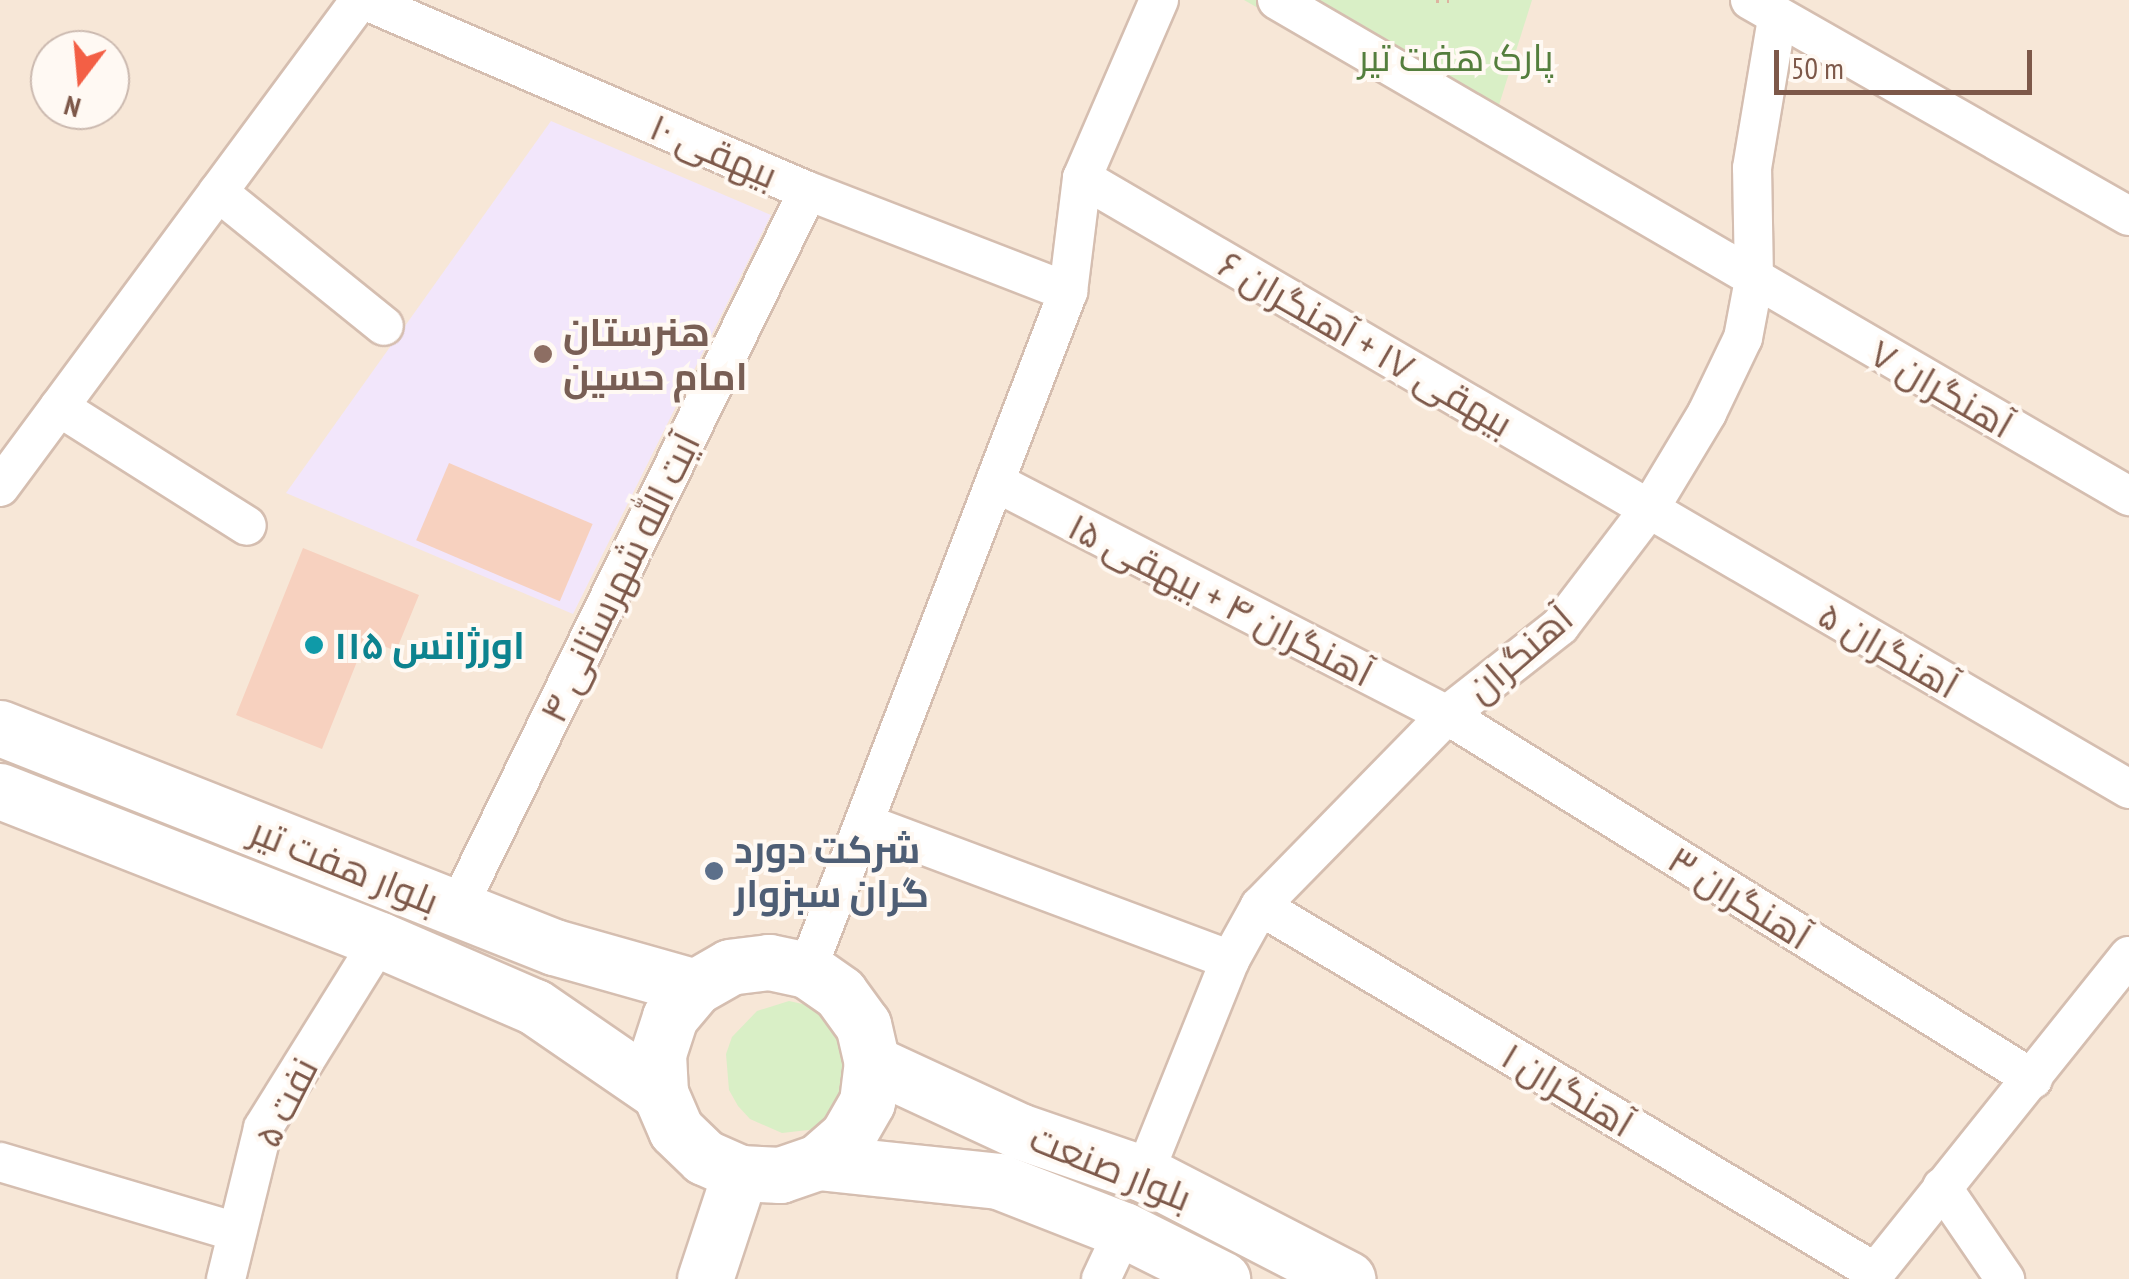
<!DOCTYPE html>
<html>
<head>
<meta charset="utf-8">
<style>
	body { margin:0 }
	#map { position:relative; width:2129px; height:1279px; overflow:hidden; background:#fef5ea; font-family:"PT Sans Narrow",Cairo,sans-serif }
	div>[style] { position:absolute }
	[style*='--x'] { left:calc(var(--x)*1px); top:calc(var(--y)*1px); width:calc(var(--w)*1px); rotate:calc(var(--a)*1deg) }
	.residential>* { inset:0; background:#f7e7d7 }
	.education>* { inset:0; background:#f2e6fb }
	.green>* { inset:0; background:#d9efc6 }
	.building>* { inset:0; background:#f7d1bf; transform-origin:0 0 }
	.path>* { height:6px; margin-top:-3px; transform-origin:0; background:repeating-linear-gradient(90deg,#ddb4a0 0 2.5px,transparent 0 10.5px) }
	.roads { filter:drop-shadow(2px 0 #d5beb0) drop-shadow(-2px 0 #d5beb0) drop-shadow(0 2px #d5beb0) drop-shadow(0 -2px #d5beb0) }
	.street>* { height:38px; margin:-19px; padding:0 19px; transform-origin:19px; border-radius:19px; background:#fff }
	.secondary>* { height:55px; margin:-27.5px; padding:0 27.5px; transform-origin:27.5px; border-radius:27.5px; background:#fff }
	.dots>* { width:28px; height:28px; translate:-50% -50%; box-sizing:border-box; border:5px solid #fff9f3; border-radius:50% }
	span { translate:-50% -50%; white-space:nowrap; text-align:center; line-height:1.15; -webkit-text-stroke:8px #fff9f3; paint-order:stroke }
	.park-label { font-size:38px; color:#547e3d }
	.street-label { font-size:38px; color:#7d5849 }
	.education-label { font-size:38px; color:#785e54; font-weight:700 }
	.left { translate:0 -50%; text-align:left }
	.culture-label { font-size:38px; color:#0d838f; font-weight:700 }
	.service-label { font-size:38px; color:#4e5e75; font-weight:700 }
	.north { position:absolute; left:30px; top:30px; width:100px; height:100px; box-sizing:border-box; background:#fff9f3; border:2px solid #cbb9af; border-radius:50%; rotate:196deg; font-size:28px; font-weight:700; line-height:40px; text-align:center; color:#7d5849 }
	.north::after { content:''; display:block; margin:auto; width:35px; height:45px; background:#f35f45; clip-path:polygon(50% 0,100% 100%,50% 72%,0 100%) }
	.scale { position:absolute; left:1774px; top:50px; width:258px; height:45px; box-sizing:border-box; border:5px solid #7d5849; border-top:0; padding-left:12px; font-size:30px; line-height:35px; white-space:nowrap; color:#7d5849; -webkit-text-stroke:8px #fff9f3; paint-order:stroke }
</style>
</head>
<body>
<div id="map">
	<div class="residential">
		<i style="clip-path:polygon(evenodd,0 0,2129px 0,2129px 1279px,0 1279px,0 0,50px 50px,110px 50px,110px 110px,50px 110px,50px 50px)"></i>
	</div>
	<div class="education">
		<i style="clip-path:polygon(551px 121px,771px 215px,573px 614px,286px 493px)"></i>
	</div>
	<div class="green">
		<i style="clip-path:polygon(1244px 0,1532px 0,1488px 140px)"></i>
		<i style="clip-path:polygon(789px 1001px,821px 1008px,835px 1018px,853px 1092px,817px 1129px,782px 1133px,750px 1119px,738px 1106px,729px 1090px,726px 1054px,732px 1037px,757px 1011px)"></i>
	</div>
	<div class="building">
		<i style="left:449px;top:463px;width:156px;height:84px;rotate:23deg"></i>
		<i style="clip-path:polygon(303px 548px,419px 595px,396px 651px,366px 639px,322px 749px,236px 715px)"></i>
	</div>
	<div class="path">
		<i style="--x:1436;--y:0;--w:15;--a:0"></i>
	</div>
	<div class="roads">
		<div class="street">
			<i style="--x:364;--y:0;--w:483;--a:23.3"></i>
			<i style="--x:808;--y:191;--w:279;--a:21.2"></i>
			<i style="--x:1277;--y:0;--w:986;--a:30.21"></i>
			<i style="--x:1750;--y:0;--w:436;--a:29.7"></i>
			<i style="--x:1082;--y:178;--w:1212;--a:30.27"></i>
			<i style="--x:218;--y:192;--w:213;--a:38.9"></i>
			<i style="--x:59;--y:407;--w:222;--a:32.3"></i>
			<i style="--x:995;--y:482;--w:509;--a:27.27"></i>
			<i style="--x:1447;--y:715;--w:690;--a:31.85"></i>
			<i style="--x:0;--y:487;--w:606;--a:-53.53"></i>
			<i style="--x:864;--y:823;--w:391;--a:20.5"></i>
			<i style="--x:1260;--y:906;--w:716;--a:30.76"></i>
			<i style="--x:457;--y:909;--w:799;--a:-63.95"></i>
			<i style="--x:807;--y:970;--w:727;--a:-68.95"></i>
			<i style="--x:1068;--y:292;--w:115;--a:-83"></i>
			<i style="--x:1082;--y:178;--w:194;--a:-66.6"></i>
			<i style="--x:0;--y:1162;--w:246;--a:16.5"></i>
			<i style="--x:1144;--y:1174;--w:231;--a:-68.1"></i>
			<i style="--x:1230;--y:960;--w:62;--a:-60.9"></i>
			<i style="--x:1260;--y:906;--w:267;--a:-45.6"></i>
			<i style="--x:1447;--y:715;--w:144;--a:-38.2"></i>
			<i style="--x:1560;--y:626;--w:148;--a:-52.7"></i>
			<i style="--x:1650;--y:508;--w:111;--a:-59"></i>
			<i style="--x:1707;--y:413;--w:83;--a:-64.4"></i>
			<i style="--x:1743;--y:338;--w:59;--a:-79.3"></i>
			<i style="--x:1754;--y:280;--w:112;--a:-91"></i>
			<i style="--x:1752;--y:168;--w:152;--a:-80.5"></i>
			<i style="--x:1942;--y:1187;--w:112;--a:55.6"></i>
			<i style="--x:226;--y:1279;--w:155;--a:-76.2"></i>
			<i style="--x:263;--y:1128;--w:221;--a:-58.1"></i>
			<i style="--x:1101;--y:1279;--w:54;--a:-64.9"></i>
			<i style="--x:1870;--y:1279;--w:414;--a:-51.3"></i>
		</div>
		<div class="secondary">
			<i style="--x:0;--y:728;--w:596;--a:21.57"></i>
			<i style="--x:554;--y:947;--w:147;--a:15.8"></i>
			<i style="--x:0;--y:791;--w:408;--a:21.4"></i>
			<i style="--x:380;--y:940;--w:169;--a:23.4"></i>
			<i style="--x:535;--y:1007;--w:152;--a:34.5"></i>
			<i style="--x:872;--y:1063;--w:162;--a:24.8"></i>
			<i style="--x:1019;--y:1131;--w:132;--a:19"></i>
			<i style="--x:1144;--y:1174;--w:229;--a:27.3"></i>
			<i style="--x:818;--y:1162;--w:38;--a:-41"></i>
			<i style="--x:847;--y:1137;--w:40;--a:-60.3"></i>
			<i style="--x:867;--y:1102;--w:39;--a:-83"></i>
			<i style="--x:872;--y:1063;--w:39;--a:-103"></i>
			<i style="--x:863;--y:1025;--w:39;--a:-126"></i>
			<i style="--x:840;--y:993;--w:40;--a:-145.1"></i>
			<i style="--x:807;--y:970;--w:39;--a:-168"></i>
			<i style="--x:769;--y:962;--w:39;--a:173"></i>
			<i style="--x:730;--y:967;--w:40;--a:150.3"></i>
			<i style="--x:695;--y:987;--w:39;--a:130"></i>
			<i style="--x:670;--y:1017;--w:39;--a:108"></i>
			<i style="--x:658;--y:1054;--w:39;--a:87"></i>
			<i style="--x:660;--y:1093;--w:40;--a:66.6"></i>
			<i style="--x:676;--y:1130;--w:39;--a:44"></i>
			<i style="--x:704;--y:1157;--w:39;--a:24"></i>
			<i style="--x:740;--y:1173;--w:40;--a:2.9"></i>
			<i style="--x:780;--y:1175;--w:40;--a:-18.9"></i>
			<i style="--x:818;--y:1162;--w:181;--a:6"></i>
			<i style="--x:998;--y:1181;--w:135;--a:21.3"></i>
			<i style="--x:1124;--y:1230;--w:110;--a:26.6"></i>
			<i style="--x:705;--y:1279;--w:112;--a:-71.7"></i>
		</div>
	</div>
	<div class="dots">
		<i style="left:543px;top:354px;background:#8d6e63"></i>
		<i style="left:314px;top:645px;background:#0f9aa8"></i>
		<i style="left:714px;top:871px;background:#5c6f8a"></i>
	</div>
	<div class="park-label">
		<span style="left:1456px;top:57px">پارک هفت تیر</span>
	</div>
	<div class="street-label">
		<span style="left:714px;top:150px;rotate:23deg">بیهقی ۱۰</span>
		<span style="left:1366px;top:343px;rotate:30deg">بیهقی ۱۷ + آهنگران ۶</span>
		<span style="left:1942px;top:388px;rotate:30deg">آهنگران ۷</span>
		<span style="left:619px;top:577px;rotate:-64deg">آیت الله شهرستانی ۴</span>
		<span style="left:1221px;top:599px;rotate:27deg">آهنگران ۴ + بیهقی ۱۵</span>
		<span style="left:1889px;top:649px;rotate:30deg">آهنگران ۵</span>
		<span style="left:1519px;top:653px;rotate:-41deg">آهنگران</span>
		<span style="left:345px;top:865px;rotate:22deg">بلوار هفت تیر</span>
		<span style="left:1740px;top:897px;rotate:32deg">آهنگران ۳</span>
		<span style="left:1568px;top:1089px;rotate:31deg">آهنگران ۱</span>
		<span style="left:285px;top:1102px;rotate:-63deg">نفت ۵</span>
		<span style="left:1111px;top:1167px;rotate:22deg">بلوار صنعت</span>
	</div>
	<div class="education-label">
		<span class="left" style="left:563px;top:354px">هنرستان<br>امام حسین</span>
	</div>
	<div class="culture-label">
		<span class="left" style="left:334px;top:645px">اورژانس ۱۱۵</span>
	</div>
	<div class="service-label">
		<span class="left" style="left:734px;top:871px">شرکت دورد<br>گران سبزوار</span>
	</div>
	<div class="north">N</div>
	<div class="scale">50 m</div>
</div>
</body>
</html>
